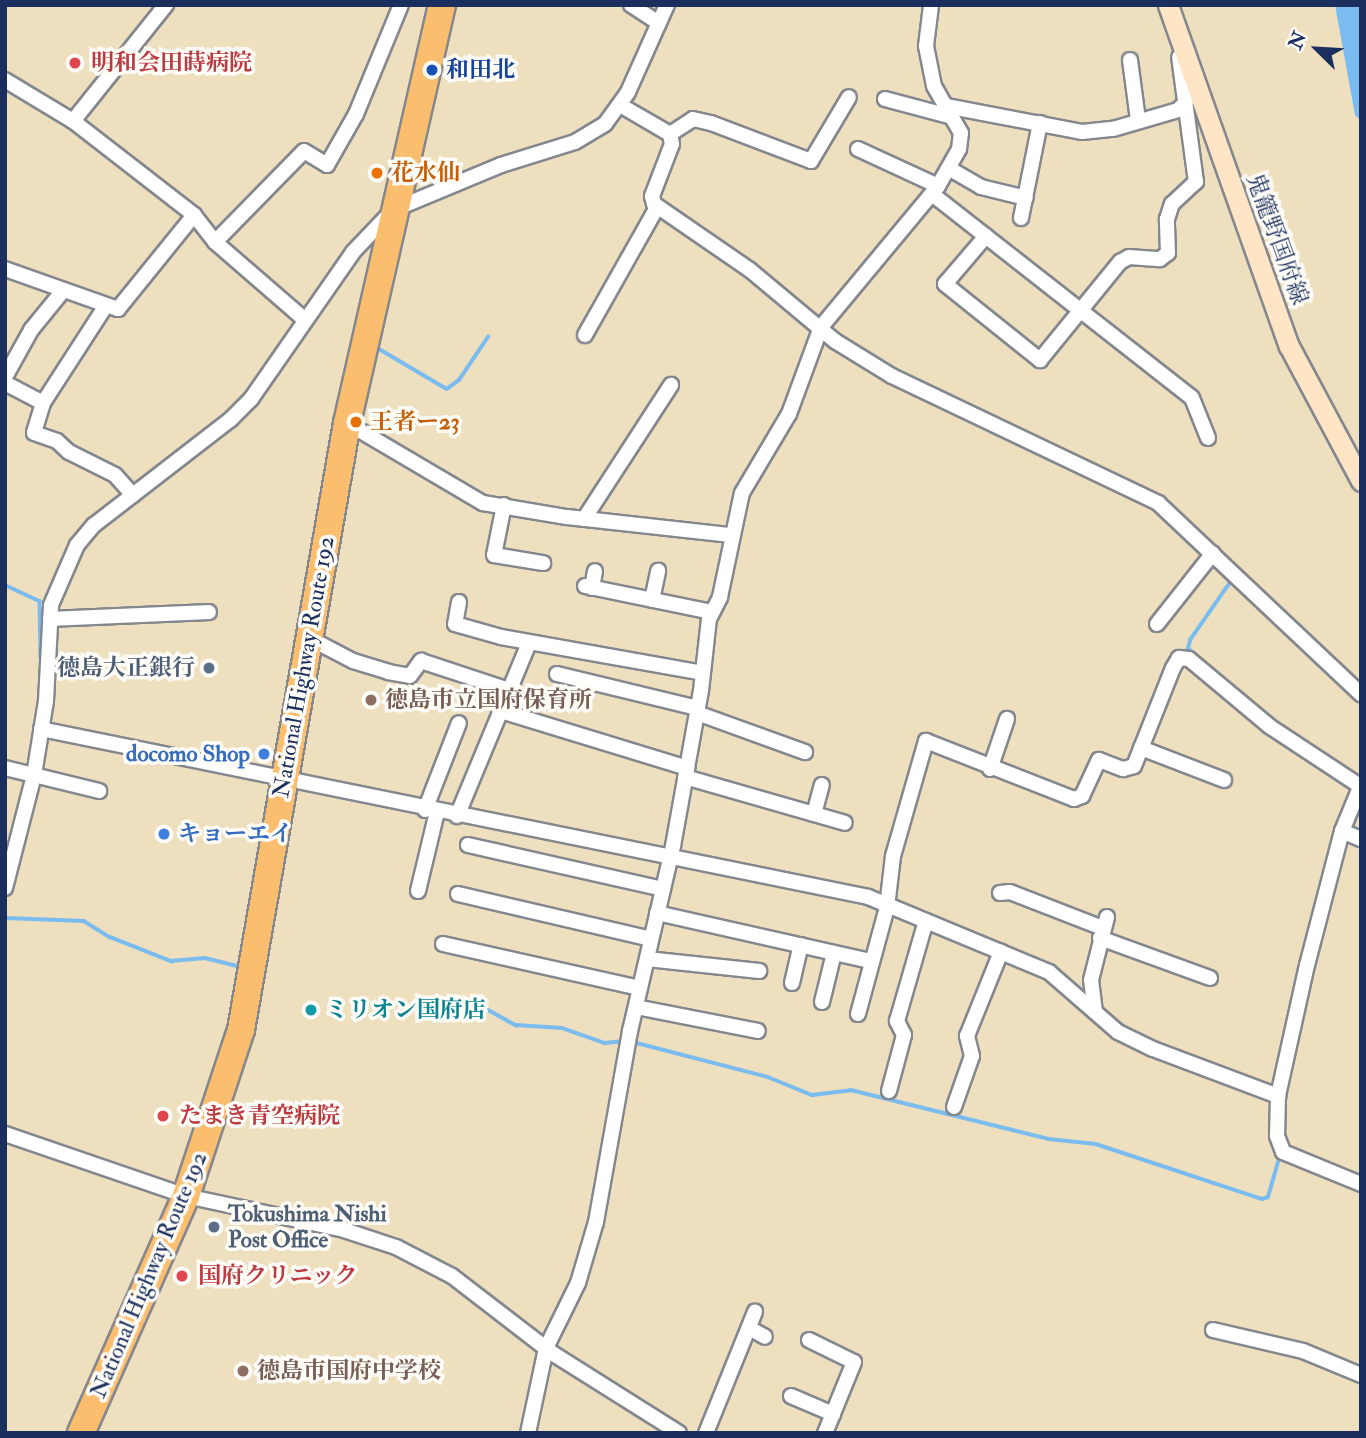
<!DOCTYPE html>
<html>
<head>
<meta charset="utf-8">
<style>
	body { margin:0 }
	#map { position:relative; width:1366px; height:1438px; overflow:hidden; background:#eedfbf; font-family:"IM FELL Double Pica","Noto Serif JP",serif }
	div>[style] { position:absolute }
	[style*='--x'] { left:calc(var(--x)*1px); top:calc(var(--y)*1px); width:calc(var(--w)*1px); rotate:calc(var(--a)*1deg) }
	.water>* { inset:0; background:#7abcef }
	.stream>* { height:3.5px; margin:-1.75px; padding:0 1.75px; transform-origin:1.75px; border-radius:1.75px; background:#7abcef }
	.roads { filter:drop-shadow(2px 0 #84878e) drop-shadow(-2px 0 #84878e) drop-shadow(0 2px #84878e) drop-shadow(0 -2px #84878e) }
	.street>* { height:14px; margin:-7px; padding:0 7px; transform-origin:7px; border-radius:7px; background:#fff }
	.secondary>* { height:19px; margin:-9.5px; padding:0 9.5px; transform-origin:9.5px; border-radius:9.5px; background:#fde5c5 }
	.highway>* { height:26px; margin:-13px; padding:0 13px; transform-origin:13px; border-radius:13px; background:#fbbd6e }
	.dots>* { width:19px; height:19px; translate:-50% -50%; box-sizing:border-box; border:4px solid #fdfcf7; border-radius:50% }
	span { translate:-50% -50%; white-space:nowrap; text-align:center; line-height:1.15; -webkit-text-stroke:7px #fdfcf7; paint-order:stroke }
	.health-label { font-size:23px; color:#be3a42; font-weight:700 }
	.left { translate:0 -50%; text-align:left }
	.transit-label { font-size:23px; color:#164399; font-weight:700 }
	.food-label { font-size:23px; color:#c56008; font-weight:700 }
	.street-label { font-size:23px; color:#1b2f5e }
	.service-label { font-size:23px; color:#4e5e75; font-weight:700 }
	.right { translate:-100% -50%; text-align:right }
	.education-label { font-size:23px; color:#785e54; font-weight:700 }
	.shop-label { font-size:23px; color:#366cbe; font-weight:700 }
	.culture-label { font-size:23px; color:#0d838f; font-weight:700 }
	.frame { position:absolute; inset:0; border:7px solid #1b2f5e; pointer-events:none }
	.north { position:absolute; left:1282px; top:14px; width:70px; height:70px; -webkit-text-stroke:5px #fdfcf7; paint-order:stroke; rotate:294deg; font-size:19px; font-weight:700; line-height:28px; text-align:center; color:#1b2f5e }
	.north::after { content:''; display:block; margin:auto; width:24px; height:32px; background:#1b2f5e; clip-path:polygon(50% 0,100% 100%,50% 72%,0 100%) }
</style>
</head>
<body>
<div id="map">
	<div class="water">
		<i style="clip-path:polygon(1335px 5px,1361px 5px,1361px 121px,1355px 115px)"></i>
	</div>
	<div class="stream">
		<i style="--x:376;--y:347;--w:82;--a:30.6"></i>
		<i style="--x:447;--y:389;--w:15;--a:-37"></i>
		<i style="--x:459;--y:380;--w:52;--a:-56"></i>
		<i style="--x:902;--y:388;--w:184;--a:25.7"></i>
		<i style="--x:5;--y:585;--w:38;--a:25"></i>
		<i style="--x:40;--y:601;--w:57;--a:89"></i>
		<i style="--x:1194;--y:654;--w:8;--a:-140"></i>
		<i style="--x:1188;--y:649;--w:9;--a:-77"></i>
		<i style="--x:1190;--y:640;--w:72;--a:-55.2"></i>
		<i style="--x:6;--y:918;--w:78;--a:2.2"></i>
		<i style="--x:84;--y:921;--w:31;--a:32"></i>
		<i style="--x:110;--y:937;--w:66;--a:21.5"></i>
		<i style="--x:171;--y:961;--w:34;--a:-5"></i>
		<i style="--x:205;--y:958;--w:38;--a:14"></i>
		<i style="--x:433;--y:999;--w:51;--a:9.1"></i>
		<i style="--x:483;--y:1007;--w:38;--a:29"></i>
		<i style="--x:516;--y:1025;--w:46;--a:3.7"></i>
		<i style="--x:562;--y:1028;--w:46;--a:19.2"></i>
		<i style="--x:605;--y:1043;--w:19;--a:-6"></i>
		<i style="--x:633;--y:1042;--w:139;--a:14.5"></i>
		<i style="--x:768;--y:1077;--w:48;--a:22.2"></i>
		<i style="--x:812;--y:1095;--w:39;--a:-7"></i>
		<i style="--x:851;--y:1090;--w:204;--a:13.9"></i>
		<i style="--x:1049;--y:1139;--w:47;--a:6.1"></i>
		<i style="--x:1096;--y:1144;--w:175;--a:18.3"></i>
		<i style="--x:1262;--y:1199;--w:6;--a:-18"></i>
		<i style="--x:1268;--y:1197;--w:37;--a:-74"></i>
	</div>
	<div class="roads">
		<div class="street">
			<i style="--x:631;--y:5;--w:33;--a:33"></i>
			<i style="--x:1130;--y:60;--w:61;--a:82.4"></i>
			<i style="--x:5;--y:80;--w:79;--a:31.1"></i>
			<i style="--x:73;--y:121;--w:153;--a:37.8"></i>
			<i style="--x:194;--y:215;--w:34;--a:52"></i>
			<i style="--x:215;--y:242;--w:119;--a:40.9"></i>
			<i style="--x:885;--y:99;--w:69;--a:15"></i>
			<i style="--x:620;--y:105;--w:58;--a:30.1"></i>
			<i style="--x:670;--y:134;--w:10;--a:79"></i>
			<i style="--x:672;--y:144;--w:56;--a:111"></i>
			<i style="--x:652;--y:196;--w:8;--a:76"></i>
			<i style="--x:654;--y:204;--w:116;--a:34.5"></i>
			<i style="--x:750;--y:270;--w:111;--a:39.9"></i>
			<i style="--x:835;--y:341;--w:67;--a:31.6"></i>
			<i style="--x:892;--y:376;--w:295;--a:25.5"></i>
			<i style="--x:1158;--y:503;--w:279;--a:43.3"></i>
			<i style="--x:946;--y:106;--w:138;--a:10.8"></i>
			<i style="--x:1082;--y:132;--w:31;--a:-6"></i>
			<i style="--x:1113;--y:129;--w:68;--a:-16.3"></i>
			<i style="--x:1178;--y:110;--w:11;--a:-45"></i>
			<i style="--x:73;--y:121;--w:149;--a:-51.3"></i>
			<i style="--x:670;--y:134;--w:27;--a:-33"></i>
			<i style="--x:693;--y:119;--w:18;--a:13"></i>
			<i style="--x:711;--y:123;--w:107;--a:20.8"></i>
			<i style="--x:811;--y:161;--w:74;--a:-59.3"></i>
			<i style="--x:858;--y:149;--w:88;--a:24.8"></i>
			<i style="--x:950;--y:169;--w:36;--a:30"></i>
			<i style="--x:981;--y:187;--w:46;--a:13.7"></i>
			<i style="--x:932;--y:194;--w:330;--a:38.1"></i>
			<i style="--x:1192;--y:398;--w:43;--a:68.2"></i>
			<i style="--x:1021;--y:218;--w:97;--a:-78.7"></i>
			<i style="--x:986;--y:236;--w:63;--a:130.5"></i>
			<i style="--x:945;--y:284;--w:122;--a:38.7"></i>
			<i style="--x:1040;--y:360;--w:127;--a:-50.8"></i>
			<i style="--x:1120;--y:262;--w:10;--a:-29"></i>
			<i style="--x:1129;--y:257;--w:31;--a:4"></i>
			<i style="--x:1160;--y:259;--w:10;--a:-37"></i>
			<i style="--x:1168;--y:253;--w:34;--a:-92"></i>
			<i style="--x:1167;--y:219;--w:16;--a:-72"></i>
			<i style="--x:1172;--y:204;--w:33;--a:-43"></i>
			<i style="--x:1196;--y:182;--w:126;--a:-97.7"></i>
			<i style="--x:215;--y:242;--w:127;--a:-45.6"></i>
			<i style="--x:304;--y:151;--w:27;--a:31"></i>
			<i style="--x:327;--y:165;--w:59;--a:-60.4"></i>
			<i style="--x:356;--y:114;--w:118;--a:-67.6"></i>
			<i style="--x:5;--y:269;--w:120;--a:19.5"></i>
			<i style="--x:118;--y:309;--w:121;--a:-51"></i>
			<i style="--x:105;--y:307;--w:114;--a:122.9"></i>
			<i style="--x:43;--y:403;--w:31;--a:107"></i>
			<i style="--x:34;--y:433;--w:24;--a:19"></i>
			<i style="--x:57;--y:441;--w:16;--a:43"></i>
			<i style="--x:69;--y:452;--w:51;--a:26.6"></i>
			<i style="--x:115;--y:475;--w:27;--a:48"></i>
			<i style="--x:585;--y:335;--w:147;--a:-60.6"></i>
			<i style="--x:5;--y:377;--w:54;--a:-61"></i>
			<i style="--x:31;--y:330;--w:49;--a:-50.8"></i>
			<i style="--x:5;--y:383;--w:43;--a:27.8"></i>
			<i style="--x:347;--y:423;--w:158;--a:30.5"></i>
			<i style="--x:483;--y:503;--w:85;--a:9.5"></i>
			<i style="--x:567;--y:517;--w:165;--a:6.3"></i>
			<i style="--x:504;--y:505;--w:51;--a:101.3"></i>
			<i style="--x:494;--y:555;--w:50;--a:9.3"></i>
			<i style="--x:584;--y:519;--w:160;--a:-57"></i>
			<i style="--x:585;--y:586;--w:130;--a:11.6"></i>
			<i style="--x:592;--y:588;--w:17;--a:-80"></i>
			<i style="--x:652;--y:600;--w:30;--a:-78"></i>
			<i style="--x:459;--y:602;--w:22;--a:100"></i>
			<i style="--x:455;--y:624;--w:48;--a:15.8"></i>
			<i style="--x:501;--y:637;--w:205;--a:10.1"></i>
			<i style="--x:50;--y:619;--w:159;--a:-2.5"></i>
			<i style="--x:1157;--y:624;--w:90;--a:-51.7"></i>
			<i style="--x:309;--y:638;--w:50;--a:27.6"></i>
			<i style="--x:353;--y:661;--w:37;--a:17"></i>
			<i style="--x:388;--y:672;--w:22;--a:10"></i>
			<i style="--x:410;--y:676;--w:19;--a:-54"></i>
			<i style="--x:421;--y:661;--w:93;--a:18.2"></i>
			<i style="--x:557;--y:674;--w:145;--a:13.6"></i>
			<i style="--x:501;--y:711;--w:195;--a:17"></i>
			<i style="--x:697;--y:713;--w:115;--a:19.9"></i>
			<i style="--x:41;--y:729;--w:844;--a:11.48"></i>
			<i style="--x:868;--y:897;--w:196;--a:22.5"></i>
			<i style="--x:1049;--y:972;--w:91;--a:41"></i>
			<i style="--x:1118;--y:1032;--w:39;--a:26"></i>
			<i style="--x:1153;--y:1049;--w:134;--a:20.6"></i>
			<i style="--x:1141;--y:748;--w:89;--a:21.1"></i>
			<i style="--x:5;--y:768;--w:97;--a:13.7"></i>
			<i style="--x:990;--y:769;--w:53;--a:-71.2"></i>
			<i style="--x:685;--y:777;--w:166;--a:16"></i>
			<i style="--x:1361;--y:785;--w:50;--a:112.4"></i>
			<i style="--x:1342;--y:831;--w:138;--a:104.6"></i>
			<i style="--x:1307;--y:965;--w:134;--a:102.5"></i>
			<i style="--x:1278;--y:1096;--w:40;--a:91.4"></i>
			<i style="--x:1277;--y:1136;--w:17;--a:69"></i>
			<i style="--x:1283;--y:1152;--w:84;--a:22.3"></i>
			<i style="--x:425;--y:810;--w:93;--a:-68.7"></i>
			<i style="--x:814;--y:814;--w:30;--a:-75"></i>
			<i style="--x:457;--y:816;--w:187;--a:-67.4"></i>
			<i style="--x:1342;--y:831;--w:21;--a:23"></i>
			<i style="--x:468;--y:845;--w:200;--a:12.7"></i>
			<i style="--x:5;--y:888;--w:117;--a:-75.6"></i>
			<i style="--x:34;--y:775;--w:75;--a:-80.8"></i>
			<i style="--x:46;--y:701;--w:96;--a:-87"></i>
			<i style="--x:51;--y:605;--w:65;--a:-66.6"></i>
			<i style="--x:77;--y:545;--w:26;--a:-50"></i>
			<i style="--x:94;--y:525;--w:172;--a:-37.7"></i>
			<i style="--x:230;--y:420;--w:30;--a:-45"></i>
			<i style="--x:251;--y:399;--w:179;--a:-55.2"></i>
			<i style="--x:353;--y:252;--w:58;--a:-46.4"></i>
			<i style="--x:393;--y:210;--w:117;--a:-22.6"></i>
			<i style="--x:501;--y:165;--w:77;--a:-17.3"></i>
			<i style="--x:575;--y:142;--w:35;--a:-31"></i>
			<i style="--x:605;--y:124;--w:39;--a:-54"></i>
			<i style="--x:628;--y:92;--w:95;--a:-65.9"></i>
			<i style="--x:418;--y:891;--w:81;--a:-76.5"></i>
			<i style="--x:1000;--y:893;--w:10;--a:-6"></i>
			<i style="--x:1010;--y:892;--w:100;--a:21.2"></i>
			<i style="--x:458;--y:894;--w:198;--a:13.1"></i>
			<i style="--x:657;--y:913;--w:218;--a:12.7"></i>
			<i style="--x:1100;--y:938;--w:117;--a:20"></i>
			<i style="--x:443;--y:944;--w:202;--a:12.6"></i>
			<i style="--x:647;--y:959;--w:113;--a:6.1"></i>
			<i style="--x:792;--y:983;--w:39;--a:-77"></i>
			<i style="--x:822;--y:1002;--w:50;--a:-76.2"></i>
			<i style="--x:636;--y:1007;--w:124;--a:11.1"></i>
			<i style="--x:1095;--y:1012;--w:32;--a:-97"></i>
			<i style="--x:1091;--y:980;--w:65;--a:-75.7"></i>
			<i style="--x:858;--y:1014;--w:111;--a:-74.8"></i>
			<i style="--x:887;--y:907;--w:51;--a:-83.3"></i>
			<i style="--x:893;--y:856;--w:120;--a:-74"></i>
			<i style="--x:926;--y:741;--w:159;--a:21.4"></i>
			<i style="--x:1074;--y:799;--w:9;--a:-21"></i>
			<i style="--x:1082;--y:796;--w:40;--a:-65"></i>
			<i style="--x:1099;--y:760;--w:26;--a:21"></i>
			<i style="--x:1123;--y:769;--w:11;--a:-15"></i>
			<i style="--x:1134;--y:766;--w:105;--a:-68.3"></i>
			<i style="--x:1173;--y:668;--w:12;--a:-59"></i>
			<i style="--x:1179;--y:658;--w:10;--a:6"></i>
			<i style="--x:1189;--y:659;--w:104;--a:39.9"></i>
			<i style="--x:1269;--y:726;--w:109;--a:33.4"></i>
			<i style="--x:889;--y:1091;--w:58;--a:-75"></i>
			<i style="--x:904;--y:1035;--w:16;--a:-117"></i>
			<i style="--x:897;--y:1021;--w:101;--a:-73.9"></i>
			<i style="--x:954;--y:1107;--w:54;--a:-70.6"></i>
			<i style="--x:972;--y:1056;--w:21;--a:-104"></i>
			<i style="--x:967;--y:1036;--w:91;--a:-68"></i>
			<i style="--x:5;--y:1134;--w:191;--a:18.9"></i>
			<i style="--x:186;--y:1196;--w:162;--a:12.1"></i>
			<i style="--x:344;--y:1230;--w:55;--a:18.1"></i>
			<i style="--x:396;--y:1247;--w:63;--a:27.4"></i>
			<i style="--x:452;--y:1276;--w:126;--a:37.6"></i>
			<i style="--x:552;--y:1353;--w:150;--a:32.2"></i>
			<i style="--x:749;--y:1328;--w:18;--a:29"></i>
			<i style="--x:1213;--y:1330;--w:92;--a:13.1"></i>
			<i style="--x:1303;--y:1351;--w:63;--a:22.5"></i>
			<i style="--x:809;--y:1340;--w:50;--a:26.1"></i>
			<i style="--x:854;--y:1362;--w:77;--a:112.2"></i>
			<i style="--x:791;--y:1396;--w:46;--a:23.2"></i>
			<i style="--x:528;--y:1433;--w:87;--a:-78"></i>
			<i style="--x:546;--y:1348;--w:72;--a:-63.8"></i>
			<i style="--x:578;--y:1283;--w:64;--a:-73.6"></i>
			<i style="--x:596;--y:1222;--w:194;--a:-79.9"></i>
			<i style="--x:630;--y:1031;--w:190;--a:-76.9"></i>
			<i style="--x:673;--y:846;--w:158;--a:-79.8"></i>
			<i style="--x:701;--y:691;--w:72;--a:-83.7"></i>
			<i style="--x:709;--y:619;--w:25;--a:-63"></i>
			<i style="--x:720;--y:597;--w:106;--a:-78.1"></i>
			<i style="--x:742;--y:493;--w:92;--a:-59.3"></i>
			<i style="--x:789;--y:414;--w:93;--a:-69.8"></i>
			<i style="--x:821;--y:327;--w:183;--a:-50.3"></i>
			<i style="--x:938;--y:186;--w:43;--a:-60.4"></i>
			<i style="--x:959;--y:149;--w:16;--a:-83"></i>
			<i style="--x:961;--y:133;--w:54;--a:-119.9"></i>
			<i style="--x:934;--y:86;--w:41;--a:-101.3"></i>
			<i style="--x:926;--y:46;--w:41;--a:-83"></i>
			<i style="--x:706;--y:1433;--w:131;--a:-68"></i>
		</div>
		<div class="secondary">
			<i style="--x:1168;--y:5;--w:362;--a:70.5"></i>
			<i style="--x:1289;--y:346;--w:153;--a:61.9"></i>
		</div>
		<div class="highway">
			<i style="--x:81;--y:1433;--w:259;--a:-66.1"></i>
			<i style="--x:186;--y:1196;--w:175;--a:-71.7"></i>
			<i style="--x:241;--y:1030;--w:616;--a:-80.09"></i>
			<i style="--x:347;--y:423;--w:429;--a:-77.2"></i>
		</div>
	</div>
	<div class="dots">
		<i style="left:75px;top:63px;background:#e0444e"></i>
		<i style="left:432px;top:70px;background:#1a4fb4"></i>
		<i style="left:377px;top:173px;background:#e8710a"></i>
		<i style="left:356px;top:422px;background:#e8710a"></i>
		<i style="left:209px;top:668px;background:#5c6f8a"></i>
		<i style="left:371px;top:700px;background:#8d6e63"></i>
		<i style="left:264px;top:754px;background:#3f7fe0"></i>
		<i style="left:164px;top:834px;background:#3f7fe0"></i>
		<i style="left:311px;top:1010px;background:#0f9aa8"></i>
		<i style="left:163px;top:1116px;background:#e0444e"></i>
		<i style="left:214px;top:1227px;background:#5c6f8a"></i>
		<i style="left:182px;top:1276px;background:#e0444e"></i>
		<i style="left:243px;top:1371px;background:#8d6e63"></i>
	</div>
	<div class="health-label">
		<span class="left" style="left:91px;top:63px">明和会田蒔病院</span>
		<span class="left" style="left:179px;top:1116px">たまき青空病院</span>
		<span class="left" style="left:198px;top:1276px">国府クリニック</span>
	</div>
	<div class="transit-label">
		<span class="left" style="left:446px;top:70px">和田北</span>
	</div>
	<div class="food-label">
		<span class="left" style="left:391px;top:173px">花水仙</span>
		<span class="left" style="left:370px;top:422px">王者ー23</span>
	</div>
	<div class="street-label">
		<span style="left:1277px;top:239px;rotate:70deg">鬼籠野国府線</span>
		<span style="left:304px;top:667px;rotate:-80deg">National Highway Route 192</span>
		<span style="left:149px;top:1275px;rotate:-67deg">National Highway Route 192</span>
	</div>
	<div class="service-label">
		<span class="right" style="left:195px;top:668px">徳島大正銀行</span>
		<span class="left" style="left:228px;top:1227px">Tokushima Nishi<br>Post Office</span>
	</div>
	<div class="education-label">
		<span class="left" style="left:385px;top:700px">徳島市立国府保育所</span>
		<span class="left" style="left:257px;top:1371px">徳島市国府中学校</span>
	</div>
	<div class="shop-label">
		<span class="right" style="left:250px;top:754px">docomo Shop</span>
		<span class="left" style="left:178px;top:834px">キョーエイ</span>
	</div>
	<div class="culture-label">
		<span class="left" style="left:325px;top:1010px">ミリオン国府店</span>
	</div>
	<div class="frame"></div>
	<div class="north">N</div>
</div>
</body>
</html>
